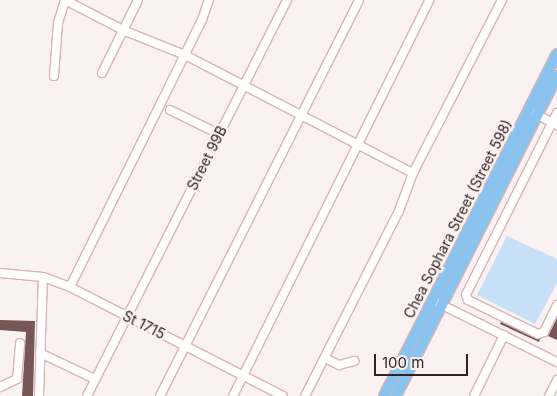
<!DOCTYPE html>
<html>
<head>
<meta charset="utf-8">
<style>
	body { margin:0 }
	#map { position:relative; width:557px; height:396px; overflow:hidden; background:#faf2f2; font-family:Inter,sans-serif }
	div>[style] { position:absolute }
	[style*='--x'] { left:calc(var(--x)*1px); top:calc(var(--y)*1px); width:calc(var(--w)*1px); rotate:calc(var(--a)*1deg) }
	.water>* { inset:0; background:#c7e0f7 }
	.building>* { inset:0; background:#765756 }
	.roads { filter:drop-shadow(1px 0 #d9b4b2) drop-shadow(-1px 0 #d9b4b2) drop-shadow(0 1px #d9b4b2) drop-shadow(0 -1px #d9b4b2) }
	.minor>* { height:8px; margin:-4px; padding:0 4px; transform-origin:4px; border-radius:4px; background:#fff }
	.major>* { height:10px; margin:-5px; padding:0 5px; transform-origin:5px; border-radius:5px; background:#89c3ef }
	span { translate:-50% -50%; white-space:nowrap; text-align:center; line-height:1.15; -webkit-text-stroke:5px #faf2f2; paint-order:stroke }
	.street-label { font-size:14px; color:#302322 }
	.scale { position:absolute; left:374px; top:354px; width:94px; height:22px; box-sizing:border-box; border:2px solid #302322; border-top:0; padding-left:6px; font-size:15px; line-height:18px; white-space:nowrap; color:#302322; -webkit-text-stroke:4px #faf2f2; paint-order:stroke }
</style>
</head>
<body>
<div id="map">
	<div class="water">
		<i style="clip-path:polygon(507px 236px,557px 259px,557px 283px,535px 324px,477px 295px)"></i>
	</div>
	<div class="building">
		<i style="clip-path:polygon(557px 318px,557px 340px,548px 336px)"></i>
		<i style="clip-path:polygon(0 320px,35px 321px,33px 396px,22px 396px,26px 332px,0 330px)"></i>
		<i style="clip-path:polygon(501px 322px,540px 339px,539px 342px,500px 324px)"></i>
	</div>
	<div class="roads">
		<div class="minor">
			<i style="--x:65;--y:0;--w:68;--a:27.3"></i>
			<i style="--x:125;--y:31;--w:65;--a:21.8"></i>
			<i style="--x:185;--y:55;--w:257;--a:27.4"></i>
			<i style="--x:102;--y:73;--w:81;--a:-63.7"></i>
			<i style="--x:54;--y:76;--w:53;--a:-85.7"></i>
			<i style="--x:58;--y:23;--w:24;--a:-73"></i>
			<i style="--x:170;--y:110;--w:55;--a:26.1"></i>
			<i style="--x:534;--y:113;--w:26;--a:28"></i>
			<i style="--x:557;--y:113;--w:203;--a:116.6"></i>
			<i style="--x:466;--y:295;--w:5;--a:68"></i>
			<i style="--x:468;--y:300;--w:78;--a:25.9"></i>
			<i style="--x:538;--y:334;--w:6;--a:-18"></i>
			<i style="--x:544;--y:332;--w:30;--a:-64"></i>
			<i style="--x:0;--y:273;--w:43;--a:5.3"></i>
			<i style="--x:43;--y:277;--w:29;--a:20"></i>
			<i style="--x:70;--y:287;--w:239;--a:27.1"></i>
			<i style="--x:70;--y:287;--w:298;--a:-63.7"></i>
			<i style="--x:202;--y:20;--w:21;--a:-71"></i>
			<i style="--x:438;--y:303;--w:133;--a:26.4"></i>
			<i style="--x:40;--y:353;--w:61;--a:25.3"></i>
			<i style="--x:325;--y:358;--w:16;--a:27"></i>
			<i style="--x:339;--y:365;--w:16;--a:-15"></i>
			<i style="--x:0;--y:387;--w:19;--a:-25"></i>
			<i style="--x:17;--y:379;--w:36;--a:-85"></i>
			<i style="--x:39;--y:396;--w:119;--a:-88.1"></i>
			<i style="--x:87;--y:396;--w:444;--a:-63.2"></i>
			<i style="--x:160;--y:396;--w:443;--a:-63.3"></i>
			<i style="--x:233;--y:396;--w:442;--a:-63.6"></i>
			<i style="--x:305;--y:396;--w:208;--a:-63.1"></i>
			<i style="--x:399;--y:211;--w:40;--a:-69.8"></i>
			<i style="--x:413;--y:173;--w:195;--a:-62.8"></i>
			<i style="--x:474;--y:396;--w:68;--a:-63.8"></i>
			<i style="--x:549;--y:396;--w:18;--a:-63"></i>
		</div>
		<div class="major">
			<i style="--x:384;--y:396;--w:383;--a:-63.2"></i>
			<i style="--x:396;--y:396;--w:358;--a:-63.3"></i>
		</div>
	</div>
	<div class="street-label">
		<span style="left:207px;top:158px;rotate:-63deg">Street 99B</span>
		<span style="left:458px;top:219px;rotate:-63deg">Chea Sophara Street (Street 598)</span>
		<span style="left:144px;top:325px;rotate:27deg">St 1715</span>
	</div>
	<div class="scale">100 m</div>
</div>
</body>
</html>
